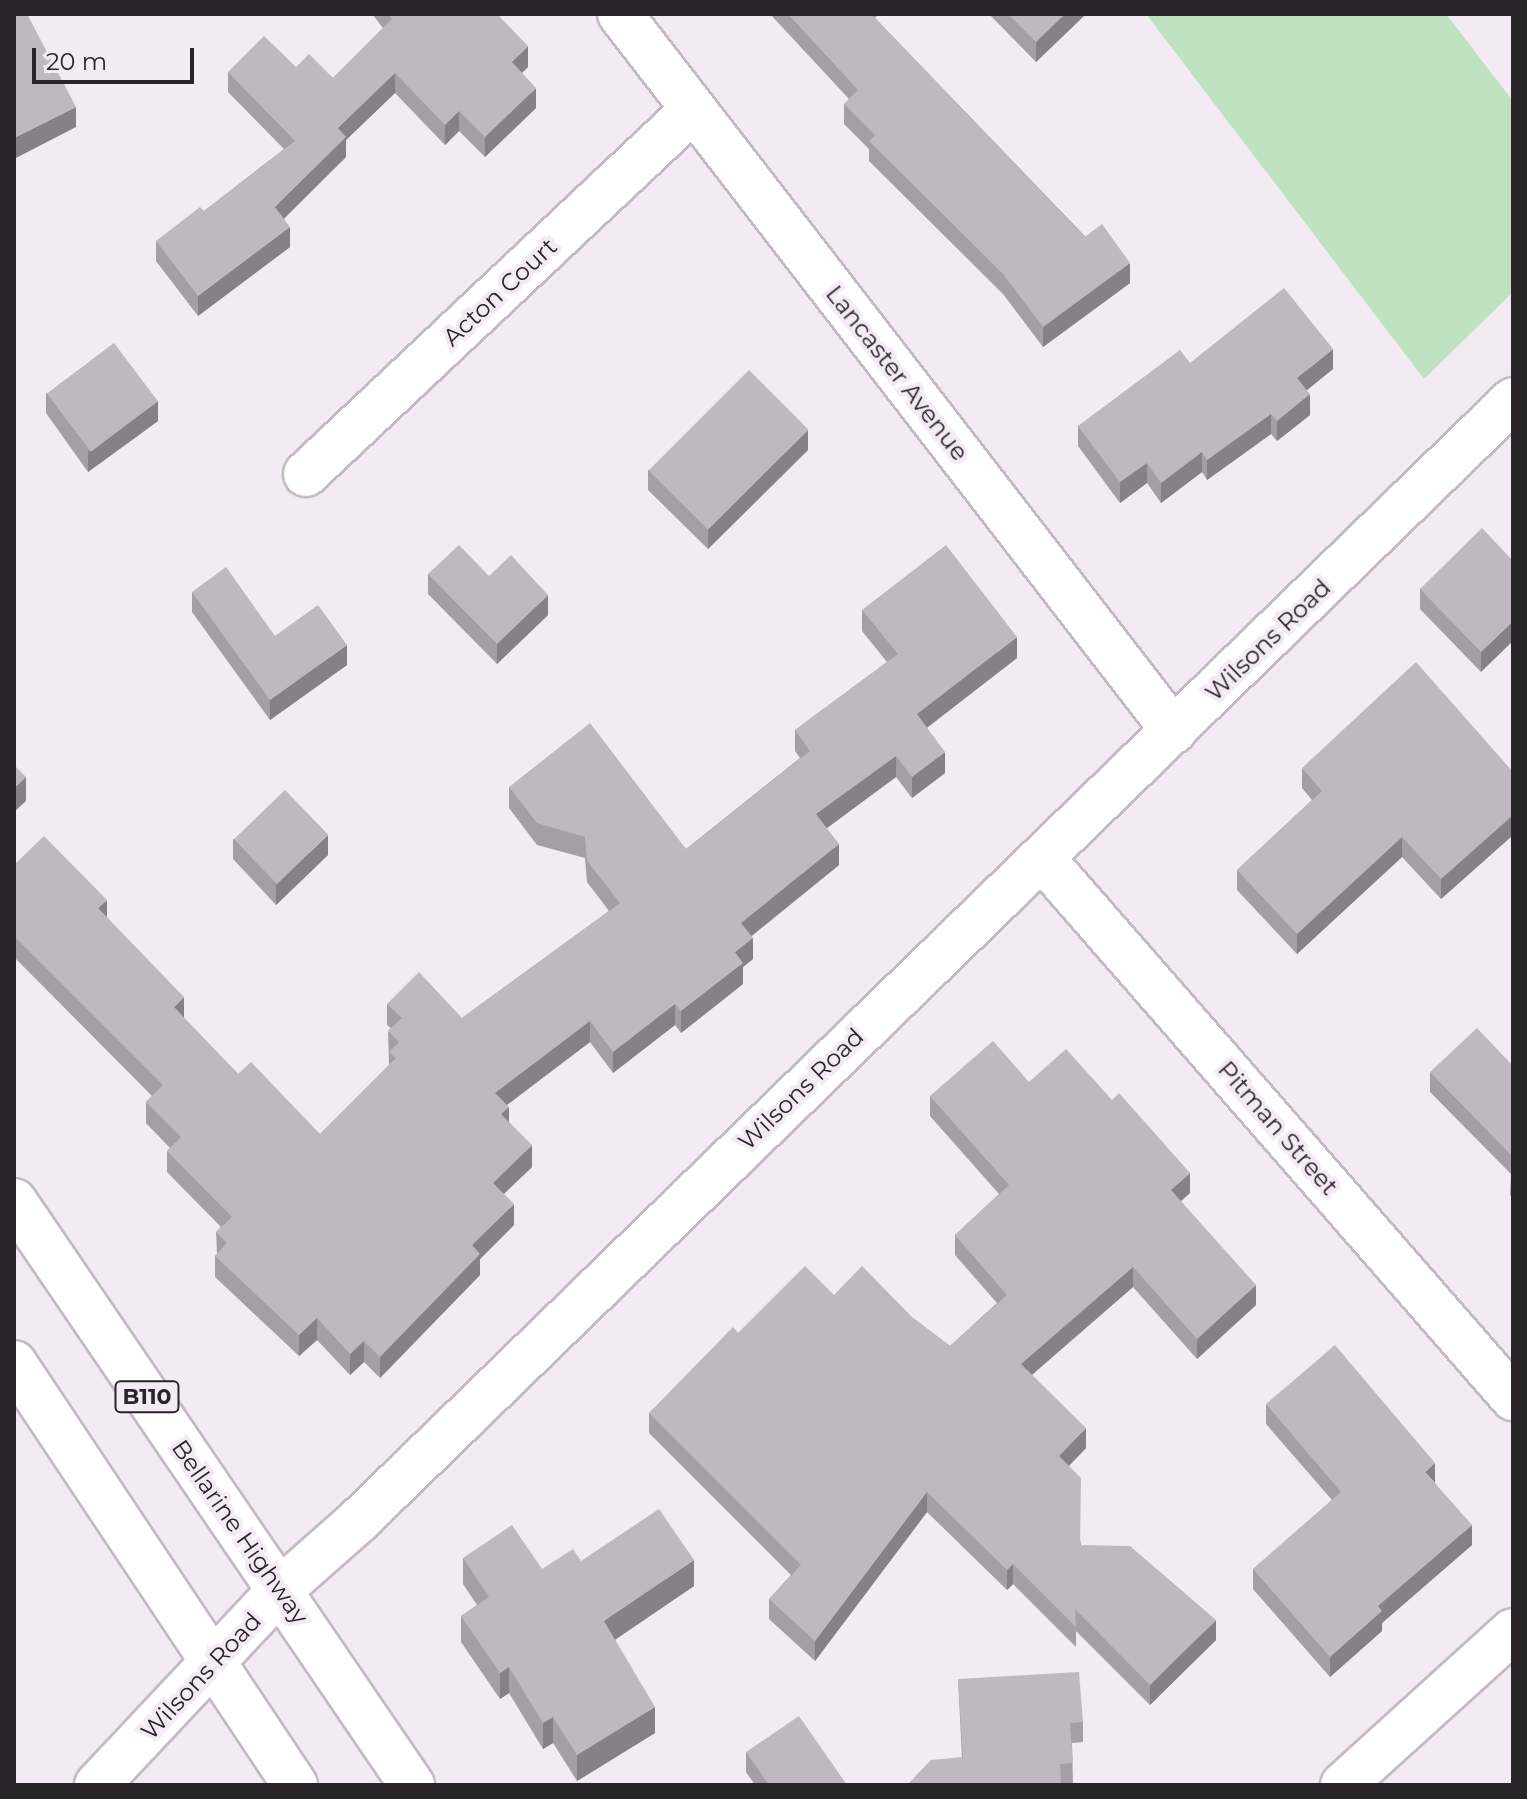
<!DOCTYPE html>
<html>
<head>
<meta charset="utf-8">
<style>
	body { margin:0 }
	#map { position:relative; width:1527px; height:1799px; overflow:hidden; background:#f4eaf4; font-family:Montserrat,sans-serif }
	div>[style] { position:absolute }
	[style*='--x'] { left:calc(var(--x)*1px); top:calc(var(--y)*1px); width:calc(var(--w)*1px); rotate:calc(var(--a)*1deg) }
	.green>* { inset:0; background:#bfe2c0 }
	.roads { filter:drop-shadow(2px 0 #c3bac3) drop-shadow(-2px 0 #c3bac3) drop-shadow(0 2px #c3bac3) drop-shadow(0 -2px #c3bac3) }
	.minor>* { height:44px; margin:-22px; padding:0 22px; transform-origin:22px; border-radius:22px; background:#fff }
	.tertiary>* { height:44px; margin:-22px; padding:0 22px; transform-origin:22px; border-radius:22px; background:#fff }
	.trunk>* { height:44px; margin:-22px; padding:0 22px; transform-origin:22px; border-radius:22px; background:#fff }
	.wall>* { inset:0; background:#a69da6 }
	.shaded-wall>* { inset:0; background:#878087 }
	.building>* { inset:0; background:#c1b7c1; transform-origin:0 0 }
	span { translate:-50% -50%; white-space:nowrap; text-align:center; line-height:1.15; -webkit-text-stroke:8px #f4eaf4; paint-order:stroke }
	.shield-label span { padding:2px 6px; background:#f4eaf4; border:2px solid; border-radius:6px; -webkit-text-stroke-width:0 }
	.shield-label { font-size:22px; color:#282428; font-weight:700 }
	.street-label { font-size:24px; color:#282428 }
	.frame { position:absolute; inset:0; border:16px solid #282428; pointer-events:none }
	.scale { position:absolute; left:32px; top:48px; width:162px; height:36px; box-sizing:border-box; border:4px solid #282428; border-top:0; padding-left:10px; font-size:24px; line-height:28px; white-space:nowrap; color:#282428; -webkit-text-stroke:6px #f4eaf4; paint-order:stroke }
</style>
</head>
<body>
<div id="map">
	<div class="green">
		<i style="clip-path:polygon(1146px 14px,1446px 14px,1513px 101px,1513px 292px,1424px 379px)"></i>
	</div>
	<div class="roads">
		<div class="minor">
			<i style="--x:620;--y:14;--w:906;--a:52.31"></i>
			<i style="--x:306;--y:474;--w:531;--a:-43.25"></i>
			<i style="--x:1042;--y:858;--w:717;--a:48.9"></i>
			<i style="--x:1343;--y:1785;--w:229;--a:-42.2"></i>
		</div>
		<div class="tertiary">
			<i style="--x:97;--y:1785;--w:267;--a:-46.8"></i>
			<i style="--x:280;--y:1590;--w:106;--a:-41.5"></i>
			<i style="--x:359;--y:1520;--w:1608;--a:-44.14"></i>
		</div>
		<div class="trunk">
			<i style="--x:14;--y:1201;--w:707;--a:55.73"></i>
			<i style="--x:14;--y:1363;--w:507;--a:56.34"></i>
		</div>
	</div>
	<div class="wall">
		<i style="clip-path:polygon(372px 14px,497px 14px,528px 67px,522px 73px,536px 108px,485px 157px,459px 131px,445px 145px,395px 93px,346px 140px,346px 157px,284px 219px,290px 247px,198px 316px,156px 261px,156px 241px,204px 211px,284px 149px,228px 92px,228px 72px,296px 67px,333px 78px,383px 28px)"></i>
		<i style="clip-path:polygon(770px 14px,879px 14px,875px 18px,1130px 283px,1043px 347px,1003px 294px,869px 161px,869px 149px,844px 124px,844px 104px,849px 99px)"></i>
		<i style="clip-path:polygon(989px 14px,1086px 14px,1036px 62px)"></i>
		<i style="clip-path:polygon(1190px 363px,1333px 369px,1307px 390px,1310px 415px,1277px 441px,1271px 434px,1207px 480px,1202px 472px,1161px 503px,1147px 483px,1120px 503px,1078px 446px,1078px 426px)"></i>
		<i style="clip-path:polygon(46px 393px,158px 421px,88px 472px,46px 413px)"></i>
		<i style="clip-path:polygon(808px 450px,708px 549px,648px 490px,648px 470px)"></i>
		<i style="clip-path:polygon(1513px 561px,1481px 672px,1420px 609px,1420px 589px)"></i>
		<i style="clip-path:polygon(428px 574px,489px 576px,548px 615px,497px 664px,428px 594px)"></i>
		<i style="clip-path:polygon(192px 592px,275px 636px,347px 665px,270px 720px,192px 612px)"></i>
		<i style="clip-path:polygon(862px 610px,1017px 658px,927px 728px,945px 773px,912px 798px,896px 777px,827px 828px,839px 865px,752px 936px,753px 959px,743px 967px,743px 984px,681px 1033px,675px 1025px,613px 1073px,590px 1042px,507px 1105px,509px 1122px,532px 1167px,504px 1194px,514px 1225px,480px 1259px,480px 1275px,380px 1378px,364px 1362px,350px 1375px,317px 1340px,299px 1356px,215px 1277px,215px 1256px,217px 1254px,216px 1232px,221px 1227px,167px 1172px,167px 1151px,170px 1148px,146px 1123px,146px 1102px,152px 1096px,14px 957px,14px 865px,107px 917px,184px 1018px,238px 1074px,320px 1134px,389px 1065px,388px 1031px,391px 1028px,387px 1025px,387px 1004px,462px 1018px,609px 911px,587px 882px,585px 858px,537px 845px,509px 808px,509px 787px,686px 849px,800px 758px,795px 751px,795px 730px,887px 662px,862px 631px)"></i>
		<i style="clip-path:polygon(1302px 768px,1513px 772px,1513px 835px,1441px 899px,1402px 857px,1297px 954px,1237px 890px,1237px 870px,1312px 800px,1302px 788px)"></i>
		<i style="clip-path:polygon(233px 839px,328px 855px,276px 905px,233px 859px)"></i>
		<i style="clip-path:polygon(1513px 1066px,1513px 1198px,1510px 1195px,1511px 1174px,1430px 1092px,1430px 1072px)"></i>
		<i style="clip-path:polygon(1029px 1082px,1190px 1193px,1181px 1201px,1256px 1305px,1197px 1359px,1133px 1287px,1032px 1375px,1086px 1448px,1069px 1466px,1081px 1545px,1216px 1640px,1150px 1705px,1076px 1631px,1076px 1647px,1013px 1584px,1007px 1590px,927px 1512px,815px 1661px,769px 1619px,769px 1599px,791px 1575px,649px 1433px,649px 1413px,738px 1333px,834px 1295px,913px 1318px,950px 1346px,997px 1303px,955px 1255px,955px 1235px,999px 1194px,930px 1116px,930px 1096px)"></i>
		<i style="clip-path:polygon(1266px 1404px,1435px 1483px,1472px 1545px,1382px 1623px,1382px 1631px,1330px 1677px,1253px 1589px,1253px 1569px,1332px 1500px,1266px 1424px)"></i>
		<i style="clip-path:polygon(463px 1558px,542px 1569px,581px 1561px,694px 1586px,615px 1640px,655px 1733px,577px 1781px,553px 1743px,543px 1749px,509px 1693px,500px 1699px,461px 1642px,461px 1616px,477px 1605px,463px 1584px)"></i>
		<i style="clip-path:polygon(958px 1679px,1083px 1722px,1083px 1742px,1072px 1743px,1073px 1783px,1061px 1784px,962px 1757px)"></i>
		<i style="clip-path:polygon(746px 1752px,847px 1785px,755px 1785px,746px 1772px)"></i>
	</div>
	<div class="shaded-wall">
		<i style="clip-path:polygon(1065px 14px,1086px 14px,1036px 62px,1036px 42px)"></i>
		<i style="clip-path:polygon(528px 46px,528px 67px,512px 82px,512px 62px)"></i>
		<i style="clip-path:polygon(395px 73px,395px 93px,346px 140px,346px 157px,275px 227px,275px 207px,338px 128px)"></i>
		<i style="clip-path:polygon(536px 88px,536px 108px,485px 157px,485px 137px)"></i>
		<i style="clip-path:polygon(76px 107px,76px 127px,14px 159px,14px 138px)"></i>
		<i style="clip-path:polygon(459px 111px,459px 131px,445px 145px,445px 125px)"></i>
		<i style="clip-path:polygon(290px 227px,290px 247px,198px 316px,198px 296px)"></i>
		<i style="clip-path:polygon(1130px 263px,1130px 283px,1043px 347px,1043px 327px)"></i>
		<i style="clip-path:polygon(1333px 349px,1333px 369px,1297px 398px,1297px 378px)"></i>
		<i style="clip-path:polygon(1310px 394px,1310px 415px,1277px 441px,1277px 421px)"></i>
		<i style="clip-path:polygon(158px 401px,158px 421px,88px 472px,88px 452px)"></i>
		<i style="clip-path:polygon(1271px 414px,1271px 434px,1207px 480px,1207px 460px)"></i>
		<i style="clip-path:polygon(808px 430px,808px 450px,708px 549px,708px 529px)"></i>
		<i style="clip-path:polygon(1202px 452px,1202px 472px,1161px 503px,1161px 483px)"></i>
		<i style="clip-path:polygon(1147px 463px,1147px 483px,1120px 503px,1120px 482px)"></i>
		<i style="clip-path:polygon(548px 595px,548px 615px,497px 664px,497px 644px)"></i>
		<i style="clip-path:polygon(1513px 621px,1513px 641px,1481px 672px,1481px 652px)"></i>
		<i style="clip-path:polygon(1017px 637px,1017px 658px,917px 735px,917px 714px)"></i>
		<i style="clip-path:polygon(347px 645px,347px 665px,270px 720px,270px 700px)"></i>
		<i style="clip-path:polygon(945px 752px,945px 773px,912px 798px,912px 777px)"></i>
		<i style="clip-path:polygon(896px 756px,896px 777px,816px 836px,816px 814px)"></i>
		<i style="clip-path:polygon(26px 777px,26px 801px,14px 812px,14px 788px)"></i>
		<i style="clip-path:polygon(1513px 815px,1513px 835px,1441px 899px,1441px 879px)"></i>
		<i style="clip-path:polygon(328px 835px,328px 855px,276px 905px,276px 885px)"></i>
		<i style="clip-path:polygon(1402px 837px,1402px 857px,1297px 954px,1297px 934px)"></i>
		<i style="clip-path:polygon(839px 844px,839px 865px,741px 944px,741px 923px)"></i>
		<i style="clip-path:polygon(107px 900px,107px 921px,98px 908px)"></i>
		<i style="clip-path:polygon(753px 938px,753px 959px,743px 967px,743px 984px,681px 1033px,681px 1011px,735px 952px)"></i>
		<i style="clip-path:polygon(184px 997px,184px 1018px,174px 1007px)"></i>
		<i style="clip-path:polygon(675px 1004px,675px 1025px,613px 1073px,613px 1052px)"></i>
		<i style="clip-path:polygon(590px 1021px,590px 1042px,495px 1114px,495px 1093px)"></i>
		<i style="clip-path:polygon(509px 1107px,509px 1128px,501px 1114px)"></i>
		<i style="clip-path:polygon(532px 1145px,532px 1167px,493px 1204px,493px 1183px)"></i>
		<i style="clip-path:polygon(1190px 1173px,1190px 1193px,1171px 1210px,1171px 1190px)"></i>
		<i style="clip-path:polygon(514px 1204px,514px 1225px,480px 1259px,480px 1275px,380px 1378px,380px 1357px,472px 1245px)"></i>
		<i style="clip-path:polygon(1133px 1267px,1133px 1287px,1021px 1384px,1021px 1364px)"></i>
		<i style="clip-path:polygon(1256px 1285px,1256px 1305px,1197px 1359px,1197px 1339px)"></i>
		<i style="clip-path:polygon(317px 1318px,317px 1340px,299px 1356px,299px 1335px)"></i>
		<i style="clip-path:polygon(364px 1341px,364px 1362px,350px 1375px,350px 1354px)"></i>
		<i style="clip-path:polygon(1086px 1428px,1086px 1448px,1059px 1476px,1059px 1456px)"></i>
		<i style="clip-path:polygon(1435px 1463px,1435px 1483px,1425px 1472px)"></i>
		<i style="clip-path:polygon(927px 1492px,927px 1512px,815px 1661px,815px 1641px)"></i>
		<i style="clip-path:polygon(1472px 1525px,1472px 1545px,1382px 1623px,1382px 1631px,1330px 1677px,1330px 1657px,1378px 1606px)"></i>
		<i style="clip-path:polygon(694px 1560px,694px 1586px,604px 1647px,604px 1621px)"></i>
		<i style="clip-path:polygon(1013px 1564px,1013px 1584px,1007px 1590px,1007px 1570px)"></i>
		<i style="clip-path:polygon(1216px 1620px,1216px 1640px,1150px 1705px,1150px 1685px)"></i>
		<i style="clip-path:polygon(509px 1667px,509px 1693px,500px 1699px,500px 1673px)"></i>
		<i style="clip-path:polygon(655px 1707px,655px 1733px,577px 1781px,577px 1755px)"></i>
		<i style="clip-path:polygon(553px 1717px,553px 1743px,543px 1749px,543px 1723px)"></i>
	</div>
	<div class="building">
		<i style="clip-path:polygon(14px 14px,27px 14px,76px 107px,14px 138px)"></i>
		<i style="clip-path:polygon(388px 14px,497px 14px,528px 46px,512px 62px,536px 88px,485px 137px,459px 111px,445px 125px,395px 73px,338px 128px,346px 137px,275px 207px,290px 227px,198px 296px,156px 241px,200px 207px,204px 211px,295px 141px,228px 72px,264px 36px,296px 67px,309px 54px,333px 78px,392px 19px)"></i>
		<i style="clip-path:polygon(788px 14px,871px 14px,1085px 237px,1102px 224px,1130px 263px,1043px 327px,1003px 274px,869px 141px,875px 135px,844px 104px,858px 90px)"></i>
		<i style="clip-path:polygon(1008px 14px,1065px 14px,1036px 42px)"></i>
		<i style="clip-path:polygon(1284px 288px,1333px 349px,1297px 378px,1310px 394px,1277px 421px,1271px 414px,1207px 460px,1202px 452px,1161px 483px,1147px 463px,1120px 482px,1078px 426px,1180px 350px,1190px 363px)"></i>
		<i style="left:114px;top:343px;width:73px;height:84px;rotate:53deg"></i>
		<i style="left:749px;top:370px;width:84px;height:142px;rotate:45deg"></i>
		<i style="clip-path:polygon(1482px 528px,1513px 561px,1513px 621px,1481px 652px,1420px 589px)"></i>
		<i style="clip-path:polygon(459px 545px,489px 576px,511px 555px,548px 595px,497px 644px,428px 574px)"></i>
		<i style="clip-path:polygon(946px 545px,1017px 637px,917px 714px,945px 752px,912px 777px,896px 756px,816px 814px,839px 844px,741px 923px,753px 938px,735px 952px,743px 963px,681px 1011px,675px 1004px,613px 1052px,590px 1021px,495px 1093px,509px 1107px,501px 1114px,532px 1145px,493px 1183px,514px 1204px,472px 1245px,480px 1254px,380px 1357px,364px 1341px,350px 1354px,317px 1318px,299px 1335px,215px 1256px,227px 1243px,216px 1232px,232px 1217px,167px 1151px,181px 1137px,146px 1102px,163px 1085px,14px 936px,14px 865px,44px 836px,107px 900px,98px 908px,184px 997px,174px 1007px,238px 1074px,251px 1062px,320px 1134px,396px 1058px,389px 1052px,399px 1042px,388px 1031px,402px 1018px,387px 1004px,419px 972px,462px 1018px,620px 903px,587px 861px,585px 837px,537px 823px,509px 787px,590px 723px,686px 849px,810px 751px,795px 730px,898px 654px,862px 610px)"></i>
		<i style="clip-path:polygon(226px 567px,275px 636px,318px 605px,347px 645px,270px 700px,192px 592px)"></i>
		<i style="clip-path:polygon(1416px 662px,1513px 772px,1513px 815px,1441px 879px,1402px 837px,1297px 934px,1237px 870px,1322px 791px,1302px 768px)"></i>
		<i style="clip-path:polygon(14px 765px,26px 777px,14px 788px)"></i>
		<i style="left:285px;top:790px;width:62px;height:71px;rotate:46deg"></i>
		<i style="clip-path:polygon(1477px 1028px,1513px 1066px,1513px 1157px,1430px 1072px)"></i>
		<i style="clip-path:polygon(993px 1041px,1029px 1082px,1066px 1049px,1112px 1100px,1119px 1093px,1190px 1173px,1171px 1190px,1256px 1285px,1197px 1339px,1133px 1267px,1021px 1364px,1086px 1428px,1059px 1456px,1081px 1478px,1080px 1545px,1130px 1546px,1216px 1620px,1150px 1685px,1075px 1609px,1076px 1627px,1013px 1564px,1007px 1570px,927px 1492px,815px 1641px,769px 1599px,801px 1565px,649px 1413px,733px 1327px,738px 1333px,805px 1266px,834px 1295px,862px 1266px,913px 1318px,950px 1346px,1007px 1295px,955px 1235px,1009px 1185px,930px 1096px)"></i>
		<i style="clip-path:polygon(1335px 1345px,1435px 1463px,1425px 1472px,1472px 1525px,1378px 1606px,1382px 1611px,1330px 1657px,1253px 1569px,1341px 1492px,1266px 1404px)"></i>
		<i style="clip-path:polygon(659px 1509px,694px 1560px,604px 1621px,655px 1707px,577px 1755px,553px 1717px,543px 1723px,509px 1667px,500px 1673px,461px 1616px,489px 1597px,463px 1558px,512px 1525px,542px 1569px,573px 1549px,581px 1561px)"></i>
		<i style="clip-path:polygon(1079px 1672px,1083px 1722px,1070px 1723px,1073px 1763px,1060px 1764px,1061px 1785px,907px 1785px,931px 1760px,963px 1757px,958px 1679px)"></i>
		<i style="clip-path:polygon(799px 1716px,847px 1785px,769px 1785px,746px 1752px)"></i>
	</div>
	<div class="shield-label">
		<span style="left:147px;top:1397px">B110</span>
	</div>
	<div class="street-label">
		<span style="left:500px;top:292px;rotate:-43deg">Acton Court</span>
		<span style="left:897px;top:373px;rotate:52deg">Lancaster Avenue</span>
		<span style="left:1268px;top:640px;rotate:-44deg">Wilsons Road</span>
		<span style="left:801px;top:1089px;rotate:-44deg">Wilsons Road</span>
		<span style="left:1278px;top:1128px;rotate:49deg">Pitman Street</span>
		<span style="left:240px;top:1532px;rotate:55deg">Bellarine Highway</span>
		<span style="left:201px;top:1676px;rotate:-47deg">Wilsons Road</span>
	</div>
	<div class="frame"></div>
	<div class="scale">20 m</div>
</div>
</body>
</html>
